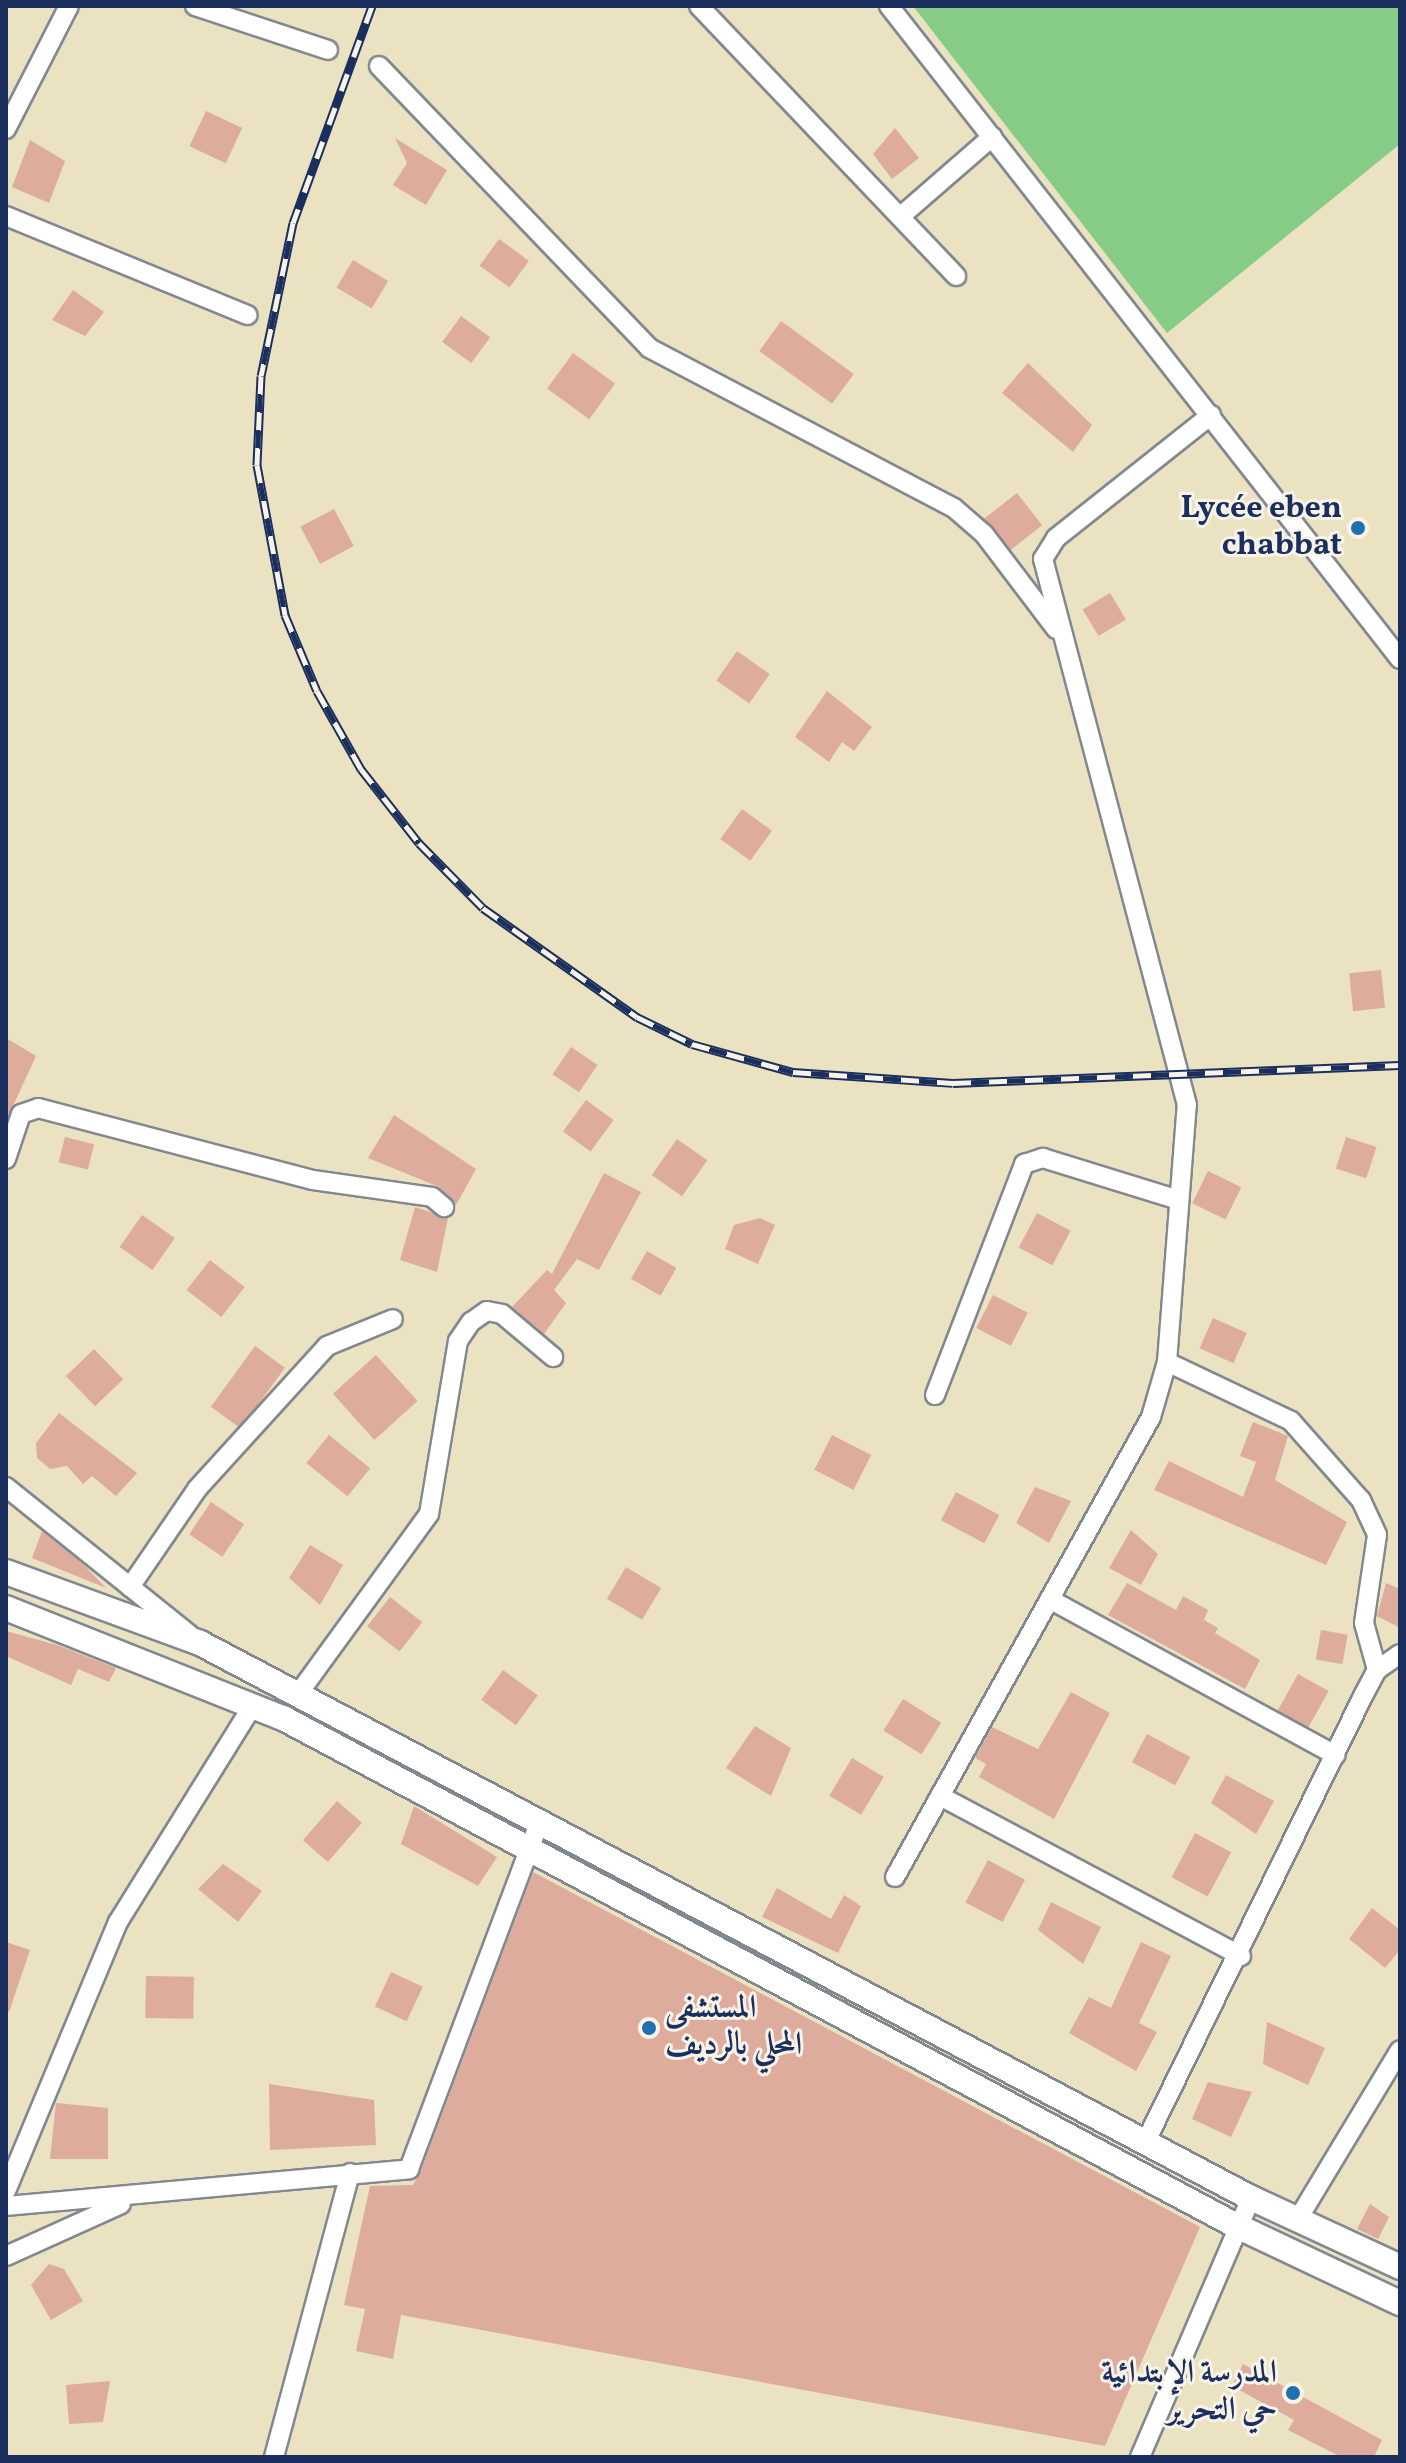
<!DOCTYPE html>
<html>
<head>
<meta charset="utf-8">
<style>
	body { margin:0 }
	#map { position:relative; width:1406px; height:2463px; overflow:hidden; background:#eae2c0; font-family:Vollkorn,Amiri,serif }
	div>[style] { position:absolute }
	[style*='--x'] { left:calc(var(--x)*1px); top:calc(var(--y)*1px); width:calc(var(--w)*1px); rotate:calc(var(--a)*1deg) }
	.green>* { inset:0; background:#86cc87 }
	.building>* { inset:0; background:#deac9d; transform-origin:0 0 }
	.roads { filter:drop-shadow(2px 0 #82888f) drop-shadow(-2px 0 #82888f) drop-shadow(0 2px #82888f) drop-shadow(0 -2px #82888f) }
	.street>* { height:18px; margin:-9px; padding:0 9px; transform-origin:9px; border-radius:9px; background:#fff }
	.secondary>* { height:24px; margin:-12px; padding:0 12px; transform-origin:12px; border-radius:12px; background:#fff }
	.rail>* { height:9px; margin-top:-4.5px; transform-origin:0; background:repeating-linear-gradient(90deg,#f7f3e8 0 18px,#1b2f5e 0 36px); box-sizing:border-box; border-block:2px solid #1b2f5e }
	.dots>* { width:22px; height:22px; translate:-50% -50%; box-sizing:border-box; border:4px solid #f7f3e8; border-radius:50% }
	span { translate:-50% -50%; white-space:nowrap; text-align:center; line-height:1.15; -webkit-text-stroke:6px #f7f3e8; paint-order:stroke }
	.poi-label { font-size:32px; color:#1b2f5e; font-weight:700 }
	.right { translate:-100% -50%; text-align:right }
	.left { translate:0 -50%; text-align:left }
	.frame { position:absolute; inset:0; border:8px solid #1b2f5e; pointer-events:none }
</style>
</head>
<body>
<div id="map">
	<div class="green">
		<i style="clip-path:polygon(913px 6px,1400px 6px,1400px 144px,1167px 333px)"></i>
	</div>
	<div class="building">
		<i style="left:206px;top:111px;width:40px;height:39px;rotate:25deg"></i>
		<i style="clip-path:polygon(895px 128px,919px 158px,892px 179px,873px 154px)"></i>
		<i style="clip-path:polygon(395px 138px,447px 170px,426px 205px,393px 185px,407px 163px)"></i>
		<i style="clip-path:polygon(30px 140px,65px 161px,49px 203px,12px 187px)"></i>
		<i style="left:499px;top:239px;width:37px;height:33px;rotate:36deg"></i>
		<i style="left:353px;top:260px;width:41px;height:32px;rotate:31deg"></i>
		<i style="clip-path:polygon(73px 290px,104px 312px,85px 336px,52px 320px)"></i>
		<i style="left:461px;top:316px;width:36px;height:32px;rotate:36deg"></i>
		<i style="left:781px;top:321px;width:90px;height:37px;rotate:36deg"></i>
		<i style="left:573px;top:353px;width:52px;height:44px;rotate:36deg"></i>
		<i style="clip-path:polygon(1028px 363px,1092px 425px,1073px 452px,1002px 393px)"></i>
		<i style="left:1017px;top:493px;width:41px;height:42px;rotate:52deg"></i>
		<i style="left:334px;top:509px;width:42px;height:38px;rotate:62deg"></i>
		<i style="left:1110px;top:593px;width:31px;height:32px;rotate:59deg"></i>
		<i style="left:737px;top:651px;width:40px;height:36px;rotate:35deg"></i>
		<i style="clip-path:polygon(827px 691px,872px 727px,854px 751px,842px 742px,829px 762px,795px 737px)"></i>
		<i style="left:742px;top:809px;width:37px;height:37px;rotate:36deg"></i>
		<i style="left:1381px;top:970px;width:38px;height:32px;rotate:84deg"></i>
		<i style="clip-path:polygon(6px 1038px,36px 1056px,6px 1121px)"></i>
		<i style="left:571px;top:1047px;width:32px;height:33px;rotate:34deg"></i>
		<i style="left:586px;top:1100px;width:34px;height:39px;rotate:36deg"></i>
		<i style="clip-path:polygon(394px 1115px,476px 1169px,456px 1205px,439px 1187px,368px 1158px)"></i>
		<i style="left:65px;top:1137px;width:30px;height:26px;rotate:14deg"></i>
		<i style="left:1346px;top:1137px;width:32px;height:33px;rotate:18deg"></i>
		<i style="left:677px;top:1139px;width:37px;height:44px;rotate:35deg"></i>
		<i style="left:1208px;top:1171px;width:37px;height:36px;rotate:26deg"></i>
		<i style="clip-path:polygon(604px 1173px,641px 1192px,599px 1270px,577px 1259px,554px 1290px,566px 1303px,544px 1334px,512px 1307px,547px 1270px,552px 1274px)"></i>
		<i style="clip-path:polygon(415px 1207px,448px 1218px,437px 1272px,400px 1260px)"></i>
		<i style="left:1037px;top:1213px;width:38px;height:39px;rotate:28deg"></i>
		<i style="left:142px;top:1215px;width:40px;height:39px;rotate:35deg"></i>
		<i style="clip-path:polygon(760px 1218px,775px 1225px,758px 1264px,725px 1249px,734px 1225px)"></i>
		<i style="left:647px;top:1251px;width:34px;height:32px;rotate:30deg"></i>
		<i style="left:210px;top:1260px;width:44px;height:38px;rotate:38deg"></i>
		<i style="left:993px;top:1295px;width:39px;height:37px;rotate:27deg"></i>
		<i style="left:1213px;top:1318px;width:37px;height:33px;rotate:24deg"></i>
		<i style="left:255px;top:1346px;width:37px;height:75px;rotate:36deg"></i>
		<i style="left:94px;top:1349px;width:42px;height:39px;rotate:46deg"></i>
		<i style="left:376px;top:1355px;width:62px;height:58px;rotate:48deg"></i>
		<i style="clip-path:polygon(59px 1413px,137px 1473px,116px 1496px,92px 1476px,83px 1484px,67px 1466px,50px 1469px,37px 1458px,36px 1443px)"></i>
		<i style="clip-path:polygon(1253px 1422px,1288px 1436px,1275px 1480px,1347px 1522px,1326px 1565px,1154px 1490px,1169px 1461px,1243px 1497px,1256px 1462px,1240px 1456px)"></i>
		<i style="left:329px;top:1435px;width:53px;height:36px;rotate:39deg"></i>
		<i style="left:832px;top:1435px;width:44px;height:39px;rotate:27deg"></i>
		<i style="clip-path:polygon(1035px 1487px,1071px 1501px,1049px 1543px,1016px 1523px)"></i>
		<i style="left:956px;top:1492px;width:49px;height:32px;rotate:28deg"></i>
		<i style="left:211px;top:1502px;width:40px;height:39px;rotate:34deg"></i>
		<i style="clip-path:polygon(1131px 1530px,1158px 1554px,1141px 1585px,1109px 1568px)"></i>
		<i style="clip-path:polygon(42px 1531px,83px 1564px,106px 1588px,32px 1558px)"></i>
		<i style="clip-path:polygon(310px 1545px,343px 1565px,320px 1605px,289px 1578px)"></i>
		<i style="left:626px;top:1567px;width:41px;height:37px;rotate:31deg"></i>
		<i style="clip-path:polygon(1127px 1583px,1176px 1610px,1183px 1596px,1208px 1610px,1204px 1620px,1218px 1628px,1215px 1633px,1260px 1660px,1245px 1689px,1108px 1615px)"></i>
		<i style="clip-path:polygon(1386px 1583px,1400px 1589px,1400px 1628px,1377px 1616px)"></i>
		<i style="left:390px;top:1597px;width:41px;height:37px;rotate:38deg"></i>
		<i style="left:1321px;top:1630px;width:27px;height:30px;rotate:10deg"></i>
		<i style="clip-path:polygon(6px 1631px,57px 1645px,116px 1668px,109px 1682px,78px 1669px,71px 1685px,6px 1656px)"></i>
		<i style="left:503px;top:1670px;width:43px;height:37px;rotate:36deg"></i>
		<i style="left:1298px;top:1674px;width:35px;height:42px;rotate:29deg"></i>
		<i style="clip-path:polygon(1071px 1692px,1110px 1713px,1054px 1819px,979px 1777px,986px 1764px,975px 1758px,992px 1727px,1038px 1749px)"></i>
		<i style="left:903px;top:1699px;width:45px;height:37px;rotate:32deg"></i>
		<i style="clip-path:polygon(755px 1726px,791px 1748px,771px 1796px,726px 1768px)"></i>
		<i style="left:1147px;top:1734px;width:49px;height:32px;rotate:28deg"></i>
		<i style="left:852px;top:1758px;width:37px;height:44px;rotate:31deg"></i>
		<i style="clip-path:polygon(1226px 1775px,1274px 1801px,1256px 1834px,1211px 1803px)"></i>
		<i style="left:337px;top:1801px;width:33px;height:52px;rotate:41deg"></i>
		<i style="clip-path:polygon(414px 1806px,497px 1857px,478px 1886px,401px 1844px)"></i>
		<i style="left:1195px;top:1833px;width:41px;height:50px;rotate:28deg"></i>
		<i style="left:988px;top:1860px;width:42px;height:48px;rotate:28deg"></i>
		<i style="clip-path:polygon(223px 1864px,262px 1891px,238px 1922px,198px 1889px)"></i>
		<i style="clip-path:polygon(533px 1872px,1200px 2227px,1105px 2446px,401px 2315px,393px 2359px,356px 2351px,365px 2309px,344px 2305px,370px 2186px,413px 2185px,420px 2173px)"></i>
		<i style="clip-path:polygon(777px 1888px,831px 1919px,844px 1895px,861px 1906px,838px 1953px,762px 1917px)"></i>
		<i style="clip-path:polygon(1051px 1902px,1101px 1927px,1083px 1964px,1038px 1930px)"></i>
		<i style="clip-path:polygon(1372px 1908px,1400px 1930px,1400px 1950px,1385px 1968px,1349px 1939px)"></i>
		<i style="clip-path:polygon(6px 1942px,30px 1950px,9px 2012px,6px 2012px)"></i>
		<i style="clip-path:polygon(1141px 1942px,1171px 1956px,1139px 2023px,1157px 2032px,1136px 2071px,1069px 2033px,1089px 1997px,1111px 2008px)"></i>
		<i style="left:391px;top:1972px;width:35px;height:38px;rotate:25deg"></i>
		<i style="left:146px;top:1976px;width:48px;height:42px;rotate:1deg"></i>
		<i style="clip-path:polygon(1267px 2022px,1325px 2048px,1308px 2085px,1263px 2064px)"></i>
		<i style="clip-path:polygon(1208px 2082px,1252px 2092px,1231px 2137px,1192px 2119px)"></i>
		<i style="clip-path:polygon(269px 2084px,374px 2100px,376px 2145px,270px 2150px)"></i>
		<i style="clip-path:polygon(56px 2103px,108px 2108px,108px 2159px,50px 2159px)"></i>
		<i style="clip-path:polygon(1370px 2204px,1389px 2217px,1378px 2239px,1357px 2229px)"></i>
		<i style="clip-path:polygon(49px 2264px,64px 2269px,83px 2301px,51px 2320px,31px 2285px)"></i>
		<i style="clip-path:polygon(1243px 2364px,1382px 2440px,1374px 2457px,1341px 2457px,1288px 2430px,1294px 2420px,1232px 2386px)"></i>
		<i style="clip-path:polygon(110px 2381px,103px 2422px,69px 2424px,66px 2385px)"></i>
	</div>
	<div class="roads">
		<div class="street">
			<i style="--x:195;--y:6;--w:140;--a:18.3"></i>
			<i style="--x:699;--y:6;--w:373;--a:46.4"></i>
			<i style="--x:889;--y:6;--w:829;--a:51.96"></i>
			<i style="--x:379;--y:66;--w:390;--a:46.2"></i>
			<i style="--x:649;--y:348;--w:344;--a:27.7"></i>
			<i style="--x:954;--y:508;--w:40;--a:41"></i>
			<i style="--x:984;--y:534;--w:119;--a:52.8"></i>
			<i style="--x:6;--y:129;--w:138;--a:-62.9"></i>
			<i style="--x:6;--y:216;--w:261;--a:22.3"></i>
			<i style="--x:901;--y:216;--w:121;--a:-41"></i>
			<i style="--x:6;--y:1159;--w:47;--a:-71.6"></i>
			<i style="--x:21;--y:1114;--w:18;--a:-19"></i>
			<i style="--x:38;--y:1108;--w:284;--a:14.7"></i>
			<i style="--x:313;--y:1180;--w:120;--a:8.1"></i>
			<i style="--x:432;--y:1197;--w:16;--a:40"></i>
			<i style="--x:1167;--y:1362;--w:137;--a:25.4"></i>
			<i style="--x:1291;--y:1421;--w:106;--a:48.5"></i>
			<i style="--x:1361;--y:1500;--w:38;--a:65"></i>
			<i style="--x:1377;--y:1535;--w:89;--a:98.4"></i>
			<i style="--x:1364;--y:1623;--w:49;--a:74.5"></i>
			<i style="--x:935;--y:1395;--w:248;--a:-68.9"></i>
			<i style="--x:1024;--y:1164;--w:20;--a:-18"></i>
			<i style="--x:1043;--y:1158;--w:142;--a:17.2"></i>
			<i style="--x:6;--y:1487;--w:235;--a:38.8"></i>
			<i style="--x:130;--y:1587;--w:119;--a:-55.6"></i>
			<i style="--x:197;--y:1489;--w:193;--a:-47.7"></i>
			<i style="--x:327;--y:1346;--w:71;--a:-22.2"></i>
			<i style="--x:1051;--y:1600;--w:324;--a:28.6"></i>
			<i style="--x:296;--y:1697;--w:226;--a:-54"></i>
			<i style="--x:429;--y:1514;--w:175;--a:-80.5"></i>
			<i style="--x:458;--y:1341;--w:23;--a:-56"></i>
			<i style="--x:471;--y:1322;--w:19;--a:-35"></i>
			<i style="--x:487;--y:1311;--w:15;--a:11"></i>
			<i style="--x:502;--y:1314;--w:67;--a:40.1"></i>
			<i style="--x:940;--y:1796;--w:341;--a:28"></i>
			<i style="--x:895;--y:1877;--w:526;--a:-60.9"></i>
			<i style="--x:1151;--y:1417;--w:57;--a:-73.8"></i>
			<i style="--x:1167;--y:1362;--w:258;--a:-85.6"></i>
			<i style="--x:1187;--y:1105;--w:565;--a:-104.77"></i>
			<i style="--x:1043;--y:559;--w:25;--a:-58"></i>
			<i style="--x:1056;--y:538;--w:198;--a:-38.4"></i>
			<i style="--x:1145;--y:2143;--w:497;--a:-64"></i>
			<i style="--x:1363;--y:1696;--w:30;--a:-62"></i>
			<i style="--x:1377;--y:1670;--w:28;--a:-35"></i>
			<i style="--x:6;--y:2191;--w:291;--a:-67.4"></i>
			<i style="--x:118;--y:1922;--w:256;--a:-58.1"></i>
			<i style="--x:6;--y:2206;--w:405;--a:-5.2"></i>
			<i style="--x:409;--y:2169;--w:367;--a:-69.4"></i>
			<i style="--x:1298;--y:2219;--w:197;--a:-58.9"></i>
			<i style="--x:6;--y:2256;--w:126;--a:-24.3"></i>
			<i style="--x:274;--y:2457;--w:294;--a:-75"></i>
			<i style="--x:1140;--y:2457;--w:282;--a:-66.8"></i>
		</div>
		<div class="secondary">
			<i style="--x:6;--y:1572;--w:207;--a:20.1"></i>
			<i style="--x:200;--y:1643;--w:1189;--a:27.84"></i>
			<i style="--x:1251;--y:2198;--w:164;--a:24.8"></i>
			<i style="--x:6;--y:1608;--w:298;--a:21.7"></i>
			<i style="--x:283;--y:1718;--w:1081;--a:28.04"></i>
			<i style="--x:1237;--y:2226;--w:180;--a:25.3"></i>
		</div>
	</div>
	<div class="rail">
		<i style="--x:372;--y:6;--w:231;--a:110"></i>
		<i style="--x:293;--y:223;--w:156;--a:101.8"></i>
		<i style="--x:261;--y:376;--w:89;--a:92.6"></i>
		<i style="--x:257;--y:465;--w:153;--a:79.4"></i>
		<i style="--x:285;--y:615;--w:82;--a:67.2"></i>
		<i style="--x:317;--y:691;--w:90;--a:60.6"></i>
		<i style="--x:361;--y:769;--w:94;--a:51.9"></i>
		<i style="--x:419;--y:843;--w:91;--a:45.4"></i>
		<i style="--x:483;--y:908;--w:189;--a:35.3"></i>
		<i style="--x:637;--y:1017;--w:61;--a:26.1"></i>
		<i style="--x:692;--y:1044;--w:105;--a:15.5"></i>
		<i style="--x:793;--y:1072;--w:160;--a:3.9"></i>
		<i style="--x:953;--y:1083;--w:447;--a:-2.3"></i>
	</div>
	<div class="dots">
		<i style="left:1358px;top:528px;background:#1f6fb2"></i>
		<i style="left:649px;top:2028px;background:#1f6fb2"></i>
		<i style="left:1293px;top:2393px;background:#1f6fb2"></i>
	</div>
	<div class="poi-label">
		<span class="right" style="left:1342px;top:528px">Lycée eben<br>chabbat</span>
		<span class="left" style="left:665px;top:2028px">المستشفى<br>المحلي بالرديف</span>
		<span class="right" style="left:1277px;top:2393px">المدرسة الإبتدائية<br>حي التحرير</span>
	</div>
	<div class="frame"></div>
</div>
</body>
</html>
